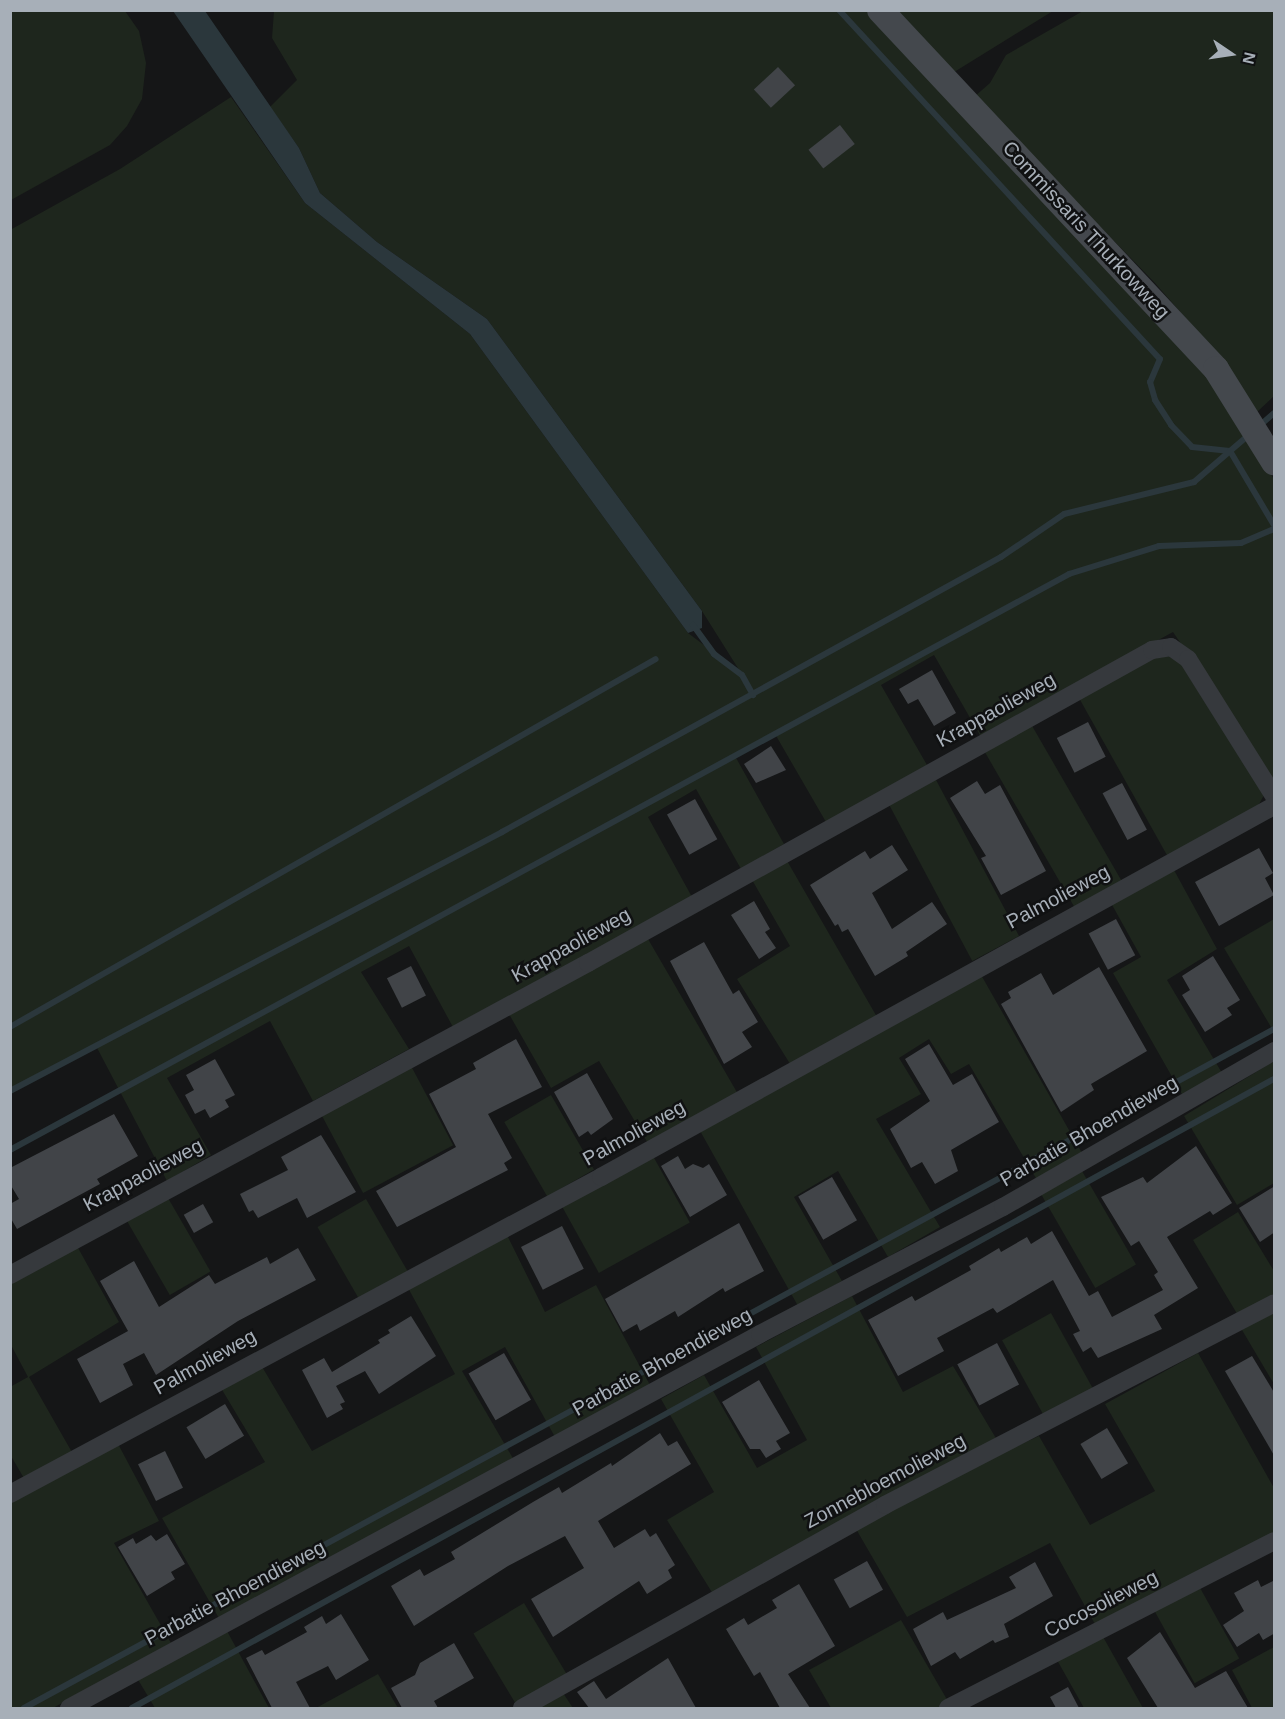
<!DOCTYPE html>
<html>
<head>
<meta charset="utf-8">
<style>
	body { margin:0 }
	#map { position:relative; width:1285px; height:1719px; overflow:hidden; background:#151617; font-family:Arial,sans-serif }
	div>[style] { position:absolute }
	[style*='--x'] { left:calc(var(--x)*1px); top:calc(var(--y)*1px); width:calc(var(--w)*1px); rotate:calc(var(--a)*1deg) }
	.green>* { inset:0; background:#1e261d; transform-origin:0 0 }
	.water>* { inset:0; background:#2b373c }
	.stream>* { height:6px; margin:-3px; padding:0 3px; transform-origin:3px; border-radius:3px; background:#2b373c }
	.building>* { inset:0; background:#414448; transform-origin:0 0 }
	.street>* { height:18px; margin:-9px; padding:0 9px; transform-origin:9px; border-radius:9px; background:#36393d }
	.secondary>* { height:26px; margin:-13px; padding:0 13px; transform-origin:13px; border-radius:13px; background:#44484d }
	span { translate:-50% -50%; white-space:nowrap; text-align:center; line-height:1.15; -webkit-text-stroke:5px #101112; paint-order:stroke }
	.street-label { font-size:20px; color:#a7afb8 }
	.frame { position:absolute; inset:0; border:12px solid #a7afb8; pointer-events:none }
	.north { position:absolute; left:1201px; top:24px; width:60px; height:60px; -webkit-text-stroke:4px #101112; paint-order:stroke; rotate:103deg; font-size:16px; font-weight:700; line-height:24px; text-align:center; color:#a7afb8 }
	.north::after { content:''; display:block; margin:auto; width:21px; height:27px; background:#a7afb8; clip-path:polygon(50% 0,100% 100%,50% 72%,0 100%) }
</style>
</head>
<body>
<div id="map">
	<div class="green">
		<i style="clip-path:polygon(11px 10px,125px 11px,139px 31px,146px 63px,142px 99px,127px 126px,110px 145px,11px 200px)"></i>
		<i style="clip-path:polygon(274px 11px,867px 11px,1190px 351px,1274px 479px,1274px 783px,1173px 632px,981px 737px,934px 655px,881px 685px,927px 765px,826px 822px,775px 734px,735px 756px,784px 844px,741px 869px,696px 789px,648px 817px,692px 897px,454px 1029px,409px 946px,361px 972px,409px 1049px,313px 1101px,270px 1021px,167px 1078px,211px 1155px,167px 1181px,95px 1044px,11px 1091px,10px 230px,120px 169px,231px 97px,305px 203px,470px 334px,688px 633px,741px 673px,702px 611px,487px 319px,377px 242px,320px 193px,299px 148px,270px 107px,297px 80px,272px 38px)"></i>
		<i style="clip-path:polygon(891px 11px,1053px 11px,951px 74px)"></i>
		<i style="clip-path:polygon(1083px 11px,1274px 11px,1274px 396px,1257px 412px,1224px 362px,1155px 283px,974px 97px,990px 83px,1006px 55px)"></i>
		<i style="clip-path:polygon(1168px 656px,1179px 661px,1264px 795px,1257px 808px,1168px 857px,1079px 698px,1146px 660px)"></i>
		<i style="left:1031px;top:724px;width:182px;height:54px;rotate:60deg"></i>
		<i style="left:935px;top:778px;width:179px;height:53px;rotate:62deg"></i>
		<i style="clip-path:polygon(786px 859px,877px 1017px,792px 1067px,737px 979px,790px 946px,751px 878px)"></i>
		<i style="clip-path:polygon(1174px 870px,1217px 949px,1167px 980px,1222px 1073px,1183px 1096px,1113px 973px,1141px 957px,1111px 903px)"></i>
		<i style="clip-path:polygon(1274px 919px,1274px 1032px,1224px 948px)"></i>
		<i style="clip-path:polygon(648px 939px,738px 1094px,649px 1145px,599px 1061px,551px 1088px,509px 1014px)"></i>
		<i style="clip-path:polygon(980px 973px,1082px 1153px,1037px 1180px,969px 1064px,951px 1074px,929px 1039px,899px 1058px,921px 1094px,876px 1119px,940px 1227px,888px 1257px,838px 1171px,794px 1197px,842px 1281px,798px 1306px,699px 1129px)"></i>
		<i style="clip-path:polygon(1274px 1061px,1274px 1183px,1237px 1205px,1184px 1116px)"></i>
		<i style="left:410px;top:1064px;width:92px;height:102px;rotate:62deg"></i>
		<i style="left:551px;top:1095px;width:86px;height:54px;rotate:60deg"></i>
		<i style="left:653px;top:1156px;width:76px;height:104px;rotate:61deg"></i>
		<i style="left:1082px;top:1171px;width:108px;height:47px;rotate:60deg"></i>
		<i style="left:168px;top:1198px;width:85px;height:47px;rotate:60deg"></i>
		<i style="left:366px;top:1199px;width:83px;height:56px;rotate:60deg"></i>
		<i style="clip-path:polygon(1238px 1212px,1274px 1271px,1274px 1297px,1239px 1317px,1193px 1240px)"></i>
		<i style="clip-path:polygon(506px 1233px,545px 1312px,596px 1285px,650px 1385px,555px 1437px,505px 1347px,462px 1371px,514px 1460px,220px 1620px,162px 1518px,265px 1462px,221px 1388px,261px 1365px,312px 1451px,455px 1374px,407px 1286px)"></i>
		<i style="clip-path:polygon(77px 1246px,119px 1322px,29px 1377px,73px 1454px,25px 1480px,11px 1456px,10px 1387px,28px 1377px,11px 1345px,11px 1283px)"></i>
		<i style="clip-path:polygon(852px 1296px,903px 1392px,953px 1366px,997px 1440px,713px 1594px,667px 1520px,714px 1492px,661px 1399px,704px 1375px,757px 1468px,807px 1440px,756px 1347px)"></i>
		<i style="clip-path:polygon(1274px 1311px,1274px 1384px,1242px 1330px)"></i>
		<i style="left:1051px;top:1313px;width:89px;height:56px;rotate:61deg"></i>
		<i style="clip-path:polygon(1198px 1353px,1274px 1488px,1274px 1533px,1096px 1626px,1050px 1543px,907px 1617px,856px 1529px,951px 1476px,1039px 1436px,1090px 1525px,1155px 1491px,1105px 1404px)"></i>
		<i style="clip-path:polygon(117px 1442px,159px 1521px,114px 1543px,171px 1643px,53px 1708px,11px 1708px,11px 1499px)"></i>
		<i style="left:1199px;top:1586px;width:83px;height:51px;rotate:61deg"></i>
		<i style="left:524px;top:1603px;width:86px;height:59px;rotate:59deg"></i>
		<i style="clip-path:polygon(901px 1620px,949px 1703px,939px 1708px,831px 1708px,809px 1670px)"></i>
		<i style="clip-path:polygon(227px 1631px,269px 1708px,155px 1708px,137px 1678px)"></i>
		<i style="clip-path:polygon(1102px 1635px,1143px 1708px,1084px 1708px,1057px 1660px)"></i>
		<i style="clip-path:polygon(1274px 1647px,1274px 1708px,1252px 1708px,1232px 1670px)"></i>
		<i style="clip-path:polygon(378px 1674px,398px 1708px,316px 1708px)"></i>
		<i style="clip-path:polygon(563px 1693px,573px 1708px,535px 1708px)"></i>
	</div>
	<div class="water">
		<i style="clip-path:polygon(173px 11px,205px 11px,299px 148px,320px 193px,377px 242px,487px 319px,702px 611px,702px 628px,688px 633px,470px 334px,305px 203px)"></i>
	</div>
	<div class="stream">
		<i style="--x:839;--y:10;--w:474;--a:47.4"></i>
		<i style="--x:1160;--y:359;--w:25;--a:113"></i>
		<i style="--x:1150;--y:382;--w:19;--a:74"></i>
		<i style="--x:1155;--y:400;--w:30;--a:57"></i>
		<i style="--x:1171;--y:425;--w:30;--a:46"></i>
		<i style="--x:1192;--y:447;--w:38;--a:6"></i>
		<i style="--x:1230;--y:451;--w:86;--a:59.3"></i>
		<i style="--x:1258;--y:427;--w:21;--a:-41"></i>
		<i style="--x:693;--y:625;--w:36;--a:54"></i>
		<i style="--x:714;--y:654;--w:35;--a:37"></i>
		<i style="--x:742;--y:675;--w:23;--a:61"></i>
		<i style="--x:10;--y:1027;--w:743;--a:-29.67"></i>
		<i style="--x:10;--y:1091;--w:556;--a:-27.76"></i>
		<i style="--x:502;--y:832;--w:570;--a:-28.86"></i>
		<i style="--x:1001;--y:557;--w:76;--a:-34.3"></i>
		<i style="--x:1064;--y:514;--w:134;--a:-13.8"></i>
		<i style="--x:1194;--y:482;--w:74;--a:-40.6"></i>
		<i style="--x:10;--y:1150;--w:1206;--a:-28.54"></i>
		<i style="--x:1069;--y:574;--w:94;--a:-17.3"></i>
		<i style="--x:1159;--y:546;--w:82;--a:-2.1"></i>
		<i style="--x:1241;--y:543;--w:36;--a:-23"></i>
		<i style="--x:24;--y:1708;--w:1423;--a:-28.51"></i>
		<i style="--x:132;--y:1708;--w:1304;--a:-28.85"></i>
	</div>
	<div class="building">
		<i style="left:778px;top:67px;width:25px;height:33px;rotate:47deg"></i>
		<i style="left:840px;top:125px;width:24px;height:40px;rotate:52deg"></i>
		<i style="clip-path:polygon(932px 670px,956px 713px,934px 726px,918px 699px,908px 704px,899px 689px)"></i>
		<i style="left:1088px;top:722px;width:39px;height:35px;rotate:63deg"></i>
		<i style="clip-path:polygon(771px 746px,786px 770px,756px 783px,744px 764px)"></i>
		<i style="clip-path:polygon(977px 781px,985px 794px,1000px 785px,1046px 871px,1001px 895px,981px 858px,986px 856px,950px 798px)"></i>
		<i style="left:1122px;top:783px;width:53px;height:22px;rotate:62deg"></i>
		<i style="left:695px;top:799px;width:46px;height:32px;rotate:61deg"></i>
		<i style="clip-path:polygon(892px 845px,908px 870px,872px 893px,892px 929px,932px 902px,947px 924px,906px 952px,908px 956px,875px 976px,848px 929px,842px 932px,838px 924px,835px 926px,810px 885px,865px 851px,870px 859px)"></i>
		<i style="clip-path:polygon(1259px 848px,1273px 873px,1265px 878px,1274px 895px,1219px 926px,1195px 882px)"></i>
		<i style="clip-path:polygon(754px 901px,770px 929px,765px 932px,776px 948px,759px 959px,731px 915px)"></i>
		<i style="left:1116px;top:919px;width:41px;height:31px;rotate:62deg"></i>
		<i style="clip-path:polygon(704px 942px,733px 994px,739px 990px,758px 1022px,742px 1032px,752px 1047px,724px 1064px,670px 961px)"></i>
		<i style="clip-path:polygon(1213px 956px,1240px 1000px,1227px 1008px,1232px 1015px,1205px 1032px,1182px 995px,1190px 990px,1182px 976px)"></i>
		<i style="left:411px;top:966px;width:33px;height:27px;rotate:63deg"></i>
		<i style="clip-path:polygon(1099px 967px,1147px 1051px,1091px 1084px,1094px 1090px,1061px 1112px,1001px 1004px,1011px 998px,1008px 992px,1041px 973px,1053px 995px)"></i>
		<i style="clip-path:polygon(516px 1039px,542px 1087px,488px 1114px,512px 1158px,504px 1163px,508px 1170px,397px 1227px,376px 1191px,456px 1147px,429px 1094px,476px 1069px,473px 1063px)"></i>
		<i style="clip-path:polygon(929px 1044px,953px 1085px,972px 1074px,999px 1122px,951px 1150px,958px 1171px,935px 1184px,922px 1162px,911px 1168px,890px 1129px,930px 1101px,905px 1059px)"></i>
		<i style="clip-path:polygon(215px 1059px,235px 1095px,225px 1100px,229px 1107px,210px 1118px,205px 1109px,195px 1114px,185px 1095px,194px 1090px,186px 1075px)"></i>
		<i style="clip-path:polygon(587px 1073px,613px 1119px,591px 1135px,588px 1131px,579px 1137px,554px 1092px)"></i>
		<i style="clip-path:polygon(114px 1114px,138px 1156px,97px 1179px,100px 1184px,17px 1229px,10px 1217px,10px 1204px,19px 1199px,10px 1184px,10px 1168px)"></i>
		<i style="clip-path:polygon(321px 1135px,356px 1192px,307px 1218px,297px 1198px,258px 1218px,253px 1210px,249px 1212px,240px 1194px,288px 1170px,281px 1157px)"></i>
		<i style="clip-path:polygon(1196px 1146px,1232px 1203px,1213px 1215px,1210px 1211px,1167px 1237px,1198px 1288px,1154px 1315px,1162px 1329px,1098px 1358px,1091px 1347px,1083px 1352px,1073px 1334px,1080px 1331px,1053px 1280px,997px 1313px,993px 1308px,937px 1338px,944px 1351px,898px 1376px,868px 1320px,912px 1296px,915px 1301px,971px 1270px,969px 1266px,999px 1248px,1001px 1252px,1027px 1237px,1031px 1244px,1052px 1231px,1089px 1296px,1098px 1291px,1112px 1317px,1163px 1290px,1154px 1275px,1158px 1272px,1139px 1241px,1131px 1246px,1101px 1197px,1143px 1177px,1147px 1183px)"></i>
		<i style="clip-path:polygon(678px 1156px,685px 1169px,693px 1164px,703px 1168px,709px 1164px,727px 1195px,690px 1217px,661px 1166px)"></i>
		<i style="left:832px;top:1177px;width:50px;height:39px;rotate:60deg"></i>
		<i style="clip-path:polygon(1275px 1186px,1275px 1232px,1260px 1242px,1239px 1208px)"></i>
		<i style="left:203px;top:1204px;width:21px;height:22px;rotate:61deg"></i>
		<i style="clip-path:polygon(739px 1223px,764px 1271px,725px 1292px,723px 1288px,678px 1317px,675px 1311px,640px 1331px,637px 1324px,623px 1332px,605px 1299px)"></i>
		<i style="left:562px;top:1226px;width:48px;height:46px;rotate:63deg"></i>
		<i style="clip-path:polygon(298px 1248px,316px 1280px,238px 1321px,156px 1375px,144px 1353px,123px 1364px,133px 1385px,100px 1403px,77px 1359px,128px 1331px,100px 1281px,134px 1261px,159px 1307px,209px 1275px,215px 1284px,267px 1257px,270px 1264px)"></i>
		<i style="clip-path:polygon(411px 1316px,436px 1356px,379px 1394px,365px 1371px,336px 1386px,345px 1402px,340px 1404px,343px 1409px,327px 1418px,302px 1370px,324px 1358px,332px 1372px,380px 1343px,378px 1340px,390px 1333px,388px 1330px)"></i>
		<i style="left:997px;top:1343px;width:47px;height:45px;rotate:62deg"></i>
		<i style="left:504px;top:1353px;width:54px;height:41px;rotate:60deg"></i>
		<i style="clip-path:polygon(1252px 1356px,1275px 1394px,1275px 1457px,1225px 1371px)"></i>
		<i style="clip-path:polygon(759px 1380px,790px 1433px,776px 1441px,781px 1449px,766px 1458px,760px 1449px,750px 1449px,722px 1402px)"></i>
		<i style="left:225px;top:1404px;width:37px;height:45px;rotate:59deg"></i>
		<i style="left:1107px;top:1428px;width:41px;height:31px;rotate:59deg"></i>
		<i style="clip-path:polygon(660px 1433px,668px 1446px,677px 1441px,691px 1464px,598px 1521px,614px 1548px,645px 1529px,650px 1537px,656px 1533px,675px 1565px,668px 1570px,672px 1578px,647px 1594px,639px 1581px,553px 1637px,531px 1599px,584px 1568px,565px 1536px,508px 1566px,414px 1626px,391px 1586px,420px 1569px,424px 1576px,455px 1559px,451px 1552px,533px 1502px,559px 1487px,562px 1493px,611px 1463px,612px 1466px)"></i>
		<i style="left:165px;top:1451px;width:41px;height:30px;rotate:64deg"></i>
		<i style="clip-path:polygon(167px 1534px,185px 1564px,171px 1572px,175px 1579px,147px 1596px,118px 1547px,133px 1538px,136px 1544px,151px 1535px,156px 1541px)"></i>
		<i style="left:867px;top:1561px;width:33px;height:38px;rotate:61deg"></i>
		<i style="clip-path:polygon(1035px 1562px,1053px 1596px,1004px 1624px,1009px 1637px,995px 1643px,993px 1640px,960px 1659px,955px 1652px,931px 1666px,913px 1629px,943px 1612px,947px 1620px,1016px 1588px,1009px 1577px)"></i>
		<i style="clip-path:polygon(1258px 1580px,1261px 1587px,1275px 1580px,1275px 1633px,1263px 1640px,1259px 1633px,1237px 1647px,1223px 1625px,1244px 1611px,1234px 1593px)"></i>
		<i style="clip-path:polygon(799px 1584px,835px 1646px,788px 1674px,810px 1708px,780px 1708px,760px 1672px,754px 1676px,726px 1629px,744px 1618px,748px 1625px,777px 1608px,772px 1600px)"></i>
		<i style="clip-path:polygon(341px 1614px,369px 1660px,336px 1680px,328px 1666px,296px 1682px,310px 1708px,272px 1708px,246px 1658px,262px 1650px,265px 1655px,307px 1632px,304px 1627px,322px 1616px,326px 1624px)"></i>
		<i style="clip-path:polygon(1160px 1632px,1195px 1688px,1226px 1671px,1248px 1708px,1158px 1708px,1127px 1658px)"></i>
		<i style="clip-path:polygon(454px 1643px,474px 1678px,434px 1701px,438px 1708px,402px 1708px,391px 1688px,415px 1675px,420px 1663px)"></i>
		<i style="clip-path:polygon(668px 1658px,696px 1708px,589px 1708px,577px 1692px,594px 1681px,606px 1699px)"></i>
		<i style="clip-path:polygon(1068px 1687px,1079px 1708px,1056px 1708px,1050px 1697px)"></i>
	</div>
	<div class="street">
		<i style="--x:10;--y:1275;--w:657;--a:-28.36"></i>
		<i style="--x:588;--y:963;--w:645;--a:-29.03"></i>
		<i style="--x:1152;--y:650;--w:19;--a:-9"></i>
		<i style="--x:1171;--y:647;--w:21;--a:35"></i>
		<i style="--x:1188;--y:659;--w:162;--a:57.9"></i>
		<i style="--x:10;--y:1494;--w:671;--a:-28.21"></i>
		<i style="--x:601;--y:1177;--w:768;--a:-28.87"></i>
		<i style="--x:69;--y:1708;--w:786;--a:-28.42"></i>
		<i style="--x:760;--y:1334;--w:274;--a:-27.6"></i>
		<i style="--x:1003;--y:1207;--w:313;--a:-29.9"></i>
		<i style="--x:522;--y:1708;--w:416;--a:-29.2"></i>
		<i style="--x:885;--y:1505;--w:438;--a:-27.4"></i>
		<i style="--x:948;--y:1708;--w:366;--a:-27.1"></i>
	</div>
	<div class="secondary">
		<i style="--x:880;--y:10;--w:492;--a:46.9"></i>
		<i style="--x:1216;--y:369;--w:110;--a:58.1"></i>
	</div>
	<div class="street-label">
		<span style="left:1086px;top:230px;rotate:47deg">Commissaris Thurkowweg</span>
		<span style="left:996px;top:710px;rotate:-29deg">Krappaolieweg</span>
		<span style="left:1058px;top:897px;rotate:-28deg">Palmolieweg</span>
		<span style="left:571px;top:945px;rotate:-29deg">Krappaolieweg</span>
		<span style="left:1089px;top:1131px;rotate:-30deg">Parbatie Bhoendieweg</span>
		<span style="left:634px;top:1133px;rotate:-29deg">Palmolieweg</span>
		<span style="left:143px;top:1175px;rotate:-28deg">Krappaolieweg</span>
		<span style="left:205px;top:1362px;rotate:-29deg">Palmolieweg</span>
		<span style="left:662px;top:1362px;rotate:-29deg">Parbatie Bhoendieweg</span>
		<span style="left:885px;top:1481px;rotate:-28deg">Zonnebloemolieweg</span>
		<span style="left:235px;top:1593px;rotate:-28deg">Parbatie Bhoendieweg</span>
		<span style="left:1101px;top:1604px;rotate:-27deg">Cocosolieweg</span>
	</div>
	<div class="frame"></div>
	<div class="north">N</div>
</div>
</body>
</html>
